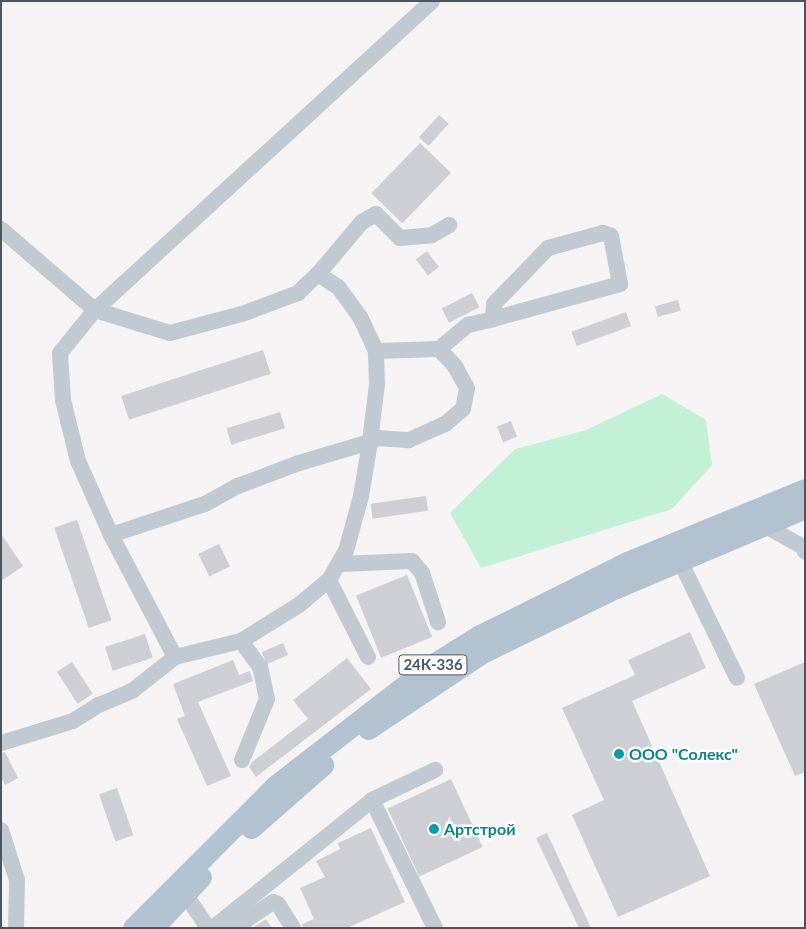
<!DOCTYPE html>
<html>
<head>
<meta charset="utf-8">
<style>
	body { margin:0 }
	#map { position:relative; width:806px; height:929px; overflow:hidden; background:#f5f3f3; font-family:Lato,sans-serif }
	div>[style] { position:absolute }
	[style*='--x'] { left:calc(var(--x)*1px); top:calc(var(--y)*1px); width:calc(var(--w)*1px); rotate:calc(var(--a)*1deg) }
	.green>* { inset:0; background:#c3f1d5 }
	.building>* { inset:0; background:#cdcfd5; transform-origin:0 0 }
	.minor>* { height:16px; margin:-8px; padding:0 8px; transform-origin:8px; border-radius:8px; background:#c1cad2 }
	.major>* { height:21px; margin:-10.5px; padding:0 10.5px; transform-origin:10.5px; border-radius:10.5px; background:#b3c2d1 }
	.dots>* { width:14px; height:14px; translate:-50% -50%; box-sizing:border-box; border:2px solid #fff; border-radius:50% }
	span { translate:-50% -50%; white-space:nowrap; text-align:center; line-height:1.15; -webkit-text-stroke:5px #fff; paint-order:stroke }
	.shield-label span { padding:1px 4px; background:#fff; border:1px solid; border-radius:4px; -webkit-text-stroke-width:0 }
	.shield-label { font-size:15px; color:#4a5661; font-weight:700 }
	.culture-label { font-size:16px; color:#0d838f; font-weight:700 }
	.left { translate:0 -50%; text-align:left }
	.frame { position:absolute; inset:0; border:2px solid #4a5661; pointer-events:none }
</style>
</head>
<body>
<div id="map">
	<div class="green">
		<i style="clip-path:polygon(662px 394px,706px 420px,712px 465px,672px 509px,481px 568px,450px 513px,515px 449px,586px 430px)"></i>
	</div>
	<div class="building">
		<i style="left:439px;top:115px;width:13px;height:30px;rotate:42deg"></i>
		<i style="left:420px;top:143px;width:43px;height:70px;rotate:44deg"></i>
		<i style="left:427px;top:251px;width:20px;height:14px;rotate:53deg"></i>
		<i style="left:472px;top:293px;width:16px;height:34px;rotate:63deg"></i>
		<i style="left:678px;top:300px;width:11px;height:24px;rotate:75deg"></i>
		<i style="left:626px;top:312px;width:15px;height:58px;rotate:70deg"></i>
		<i style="left:263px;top:350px;width:25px;height:149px;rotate:72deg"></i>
		<i style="left:280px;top:412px;width:17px;height:56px;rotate:73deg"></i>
		<i style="left:511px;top:421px;width:17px;height:15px;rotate:69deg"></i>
		<i style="left:426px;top:496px;width:15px;height:56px;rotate:82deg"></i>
		<i style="left:77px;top:520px;width:106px;height:24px;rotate:71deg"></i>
		<i style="clip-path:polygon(1px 534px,23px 566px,1px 581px)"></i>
		<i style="left:219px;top:544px;width:25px;height:23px;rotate:64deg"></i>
		<i style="left:407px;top:575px;width:67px;height:55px;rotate:68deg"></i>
		<i style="clip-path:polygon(690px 632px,706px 668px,632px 701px,710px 876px,618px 917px,572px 815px,604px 800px,562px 708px,635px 675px,628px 660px)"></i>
		<i style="left:145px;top:634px;width:25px;height:42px;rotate:72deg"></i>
		<i style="left:283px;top:643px;width:13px;height:23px;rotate:67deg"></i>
		<i style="clip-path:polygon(347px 658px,371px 689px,256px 777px,249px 767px,252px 762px,308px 719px,293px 700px)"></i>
		<i style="clip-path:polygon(233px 660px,239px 675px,250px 671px,253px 681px,198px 702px,231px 776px,207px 786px,177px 719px,185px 716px,173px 684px)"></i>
		<i style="left:72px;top:662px;width:38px;height:18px;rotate:57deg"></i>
		<i style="clip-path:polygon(805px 662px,805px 772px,795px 776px,754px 684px)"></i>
		<i style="clip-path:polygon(5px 752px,18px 778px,5px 785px,1px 777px,1px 753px)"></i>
		<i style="left:451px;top:779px;width:75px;height:70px;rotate:65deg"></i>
		<i style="left:117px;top:788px;width:50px;height:19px;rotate:71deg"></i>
		<i style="clip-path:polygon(371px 828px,405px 902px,347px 928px,303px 928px,302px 924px,314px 919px,300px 888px,325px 877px,316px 861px,340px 849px,338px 843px)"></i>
		<i style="clip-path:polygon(547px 833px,591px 928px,579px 928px,536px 838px)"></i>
		<i style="clip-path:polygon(266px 919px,272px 928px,252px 928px)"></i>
	</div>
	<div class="minor">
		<i style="--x:1;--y:229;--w:124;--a:40.8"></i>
		<i style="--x:95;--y:310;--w:457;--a:-42.5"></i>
		<i style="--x:439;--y:349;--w:38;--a:-40"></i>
		<i style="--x:468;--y:325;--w:26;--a:-13"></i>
		<i style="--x:493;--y:319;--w:132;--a:-15.4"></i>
		<i style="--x:620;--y:284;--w:49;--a:-100.6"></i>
		<i style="--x:611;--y:236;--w:9;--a:-159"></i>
		<i style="--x:603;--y:233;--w:57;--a:164.7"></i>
		<i style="--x:548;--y:248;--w:78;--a:134"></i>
		<i style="--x:494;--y:304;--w:15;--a:94"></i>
		<i style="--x:764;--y:525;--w:45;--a:29.4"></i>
		<i style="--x:803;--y:547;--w:5;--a:68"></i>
		<i style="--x:111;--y:535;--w:99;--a:-18.3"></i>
		<i style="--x:205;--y:504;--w:38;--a:-29"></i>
		<i style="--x:238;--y:486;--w:65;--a:-20.7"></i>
		<i style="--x:299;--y:463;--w:74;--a:-16.5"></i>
		<i style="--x:370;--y:442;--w:58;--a:-83.1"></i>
		<i style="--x:377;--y:384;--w:33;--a:-92"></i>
		<i style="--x:680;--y:561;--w:130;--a:64"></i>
		<i style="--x:339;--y:564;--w:73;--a:-2.4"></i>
		<i style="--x:412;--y:561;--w:16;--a:50"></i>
		<i style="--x:422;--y:573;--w:52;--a:71.9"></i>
		<i style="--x:241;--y:641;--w:68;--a:-31.8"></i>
		<i style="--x:299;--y:605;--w:39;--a:-40"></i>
		<i style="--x:368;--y:657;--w:86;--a:-116.9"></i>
		<i style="--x:329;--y:580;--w:34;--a:-60"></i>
		<i style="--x:346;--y:551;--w:57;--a:-74.7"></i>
		<i style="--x:361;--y:496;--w:55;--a:-80.5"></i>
		<i style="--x:370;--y:442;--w:9;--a:-27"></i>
		<i style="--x:378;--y:438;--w:31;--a:4"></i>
		<i style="--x:409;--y:440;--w:39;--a:-24"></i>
		<i style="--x:445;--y:424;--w:23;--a:-40"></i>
		<i style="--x:463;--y:409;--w:21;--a:-79"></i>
		<i style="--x:467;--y:388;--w:25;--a:-119"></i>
		<i style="--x:455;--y:366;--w:23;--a:-133"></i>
		<i style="--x:439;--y:349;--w:63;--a:178.2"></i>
		<i style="--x:376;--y:351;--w:38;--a:-115"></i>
		<i style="--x:360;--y:317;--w:37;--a:-126"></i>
		<i style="--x:338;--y:287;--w:24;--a:-147"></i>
		<i style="--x:318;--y:274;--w:68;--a:-49.8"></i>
		<i style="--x:362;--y:222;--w:16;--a:-30"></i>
		<i style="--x:376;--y:214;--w:34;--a:45"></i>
		<i style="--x:400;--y:238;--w:32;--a:-5"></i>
		<i style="--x:432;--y:235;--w:20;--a:-30"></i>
		<i style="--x:1;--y:743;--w:75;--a:-17"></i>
		<i style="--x:73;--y:721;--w:31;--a:-32"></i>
		<i style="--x:99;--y:705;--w:36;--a:-23"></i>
		<i style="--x:132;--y:691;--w:55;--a:-38.3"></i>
		<i style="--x:242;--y:760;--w:66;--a:-67.7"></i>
		<i style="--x:267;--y:699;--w:33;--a:-102"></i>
		<i style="--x:260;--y:667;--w:32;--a:-126"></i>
		<i style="--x:241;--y:641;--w:68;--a:166.4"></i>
		<i style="--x:175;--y:657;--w:138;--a:-117.7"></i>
		<i style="--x:111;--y:535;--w:81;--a:-114"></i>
		<i style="--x:78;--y:461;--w:63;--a:-103.8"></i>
		<i style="--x:63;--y:400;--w:47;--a:-93.7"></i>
		<i style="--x:60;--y:353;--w:55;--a:-50.9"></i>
		<i style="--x:95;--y:310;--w:78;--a:17"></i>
		<i style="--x:170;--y:333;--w:74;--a:-14.8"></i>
		<i style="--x:242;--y:314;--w:60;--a:-20.6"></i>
		<i style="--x:298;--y:293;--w:28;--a:-44"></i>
		<i style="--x:372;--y:800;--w:143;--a:63.8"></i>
		<i style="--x:1;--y:830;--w:52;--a:72.3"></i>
		<i style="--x:17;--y:880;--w:48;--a:91.2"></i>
		<i style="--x:185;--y:894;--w:41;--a:55.9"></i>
		<i style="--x:213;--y:928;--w:204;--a:-38.8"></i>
		<i style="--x:372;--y:800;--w:70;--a:-25.5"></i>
		<i style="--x:234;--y:928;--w:47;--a:-33.7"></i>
		<i style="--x:273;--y:902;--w:5;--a:22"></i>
		<i style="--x:278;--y:904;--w:28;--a:58"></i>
	</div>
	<div class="major">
		<i style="--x:368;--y:729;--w:137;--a:-33.7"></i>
		<i style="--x:482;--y:653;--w:149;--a:-25.9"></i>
		<i style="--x:616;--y:588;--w:205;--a:-22.9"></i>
		<i style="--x:251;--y:828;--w:96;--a:-41.2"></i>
		<i style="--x:133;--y:928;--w:202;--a:-45"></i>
		<i style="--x:276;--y:785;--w:191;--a:-37.8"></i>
		<i style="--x:427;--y:668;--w:60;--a:-32.1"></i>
		<i style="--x:478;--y:636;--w:166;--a:-26.4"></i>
		<i style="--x:627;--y:562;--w:192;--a:-22.3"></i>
		<i style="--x:153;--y:928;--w:70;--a:-46.7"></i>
	</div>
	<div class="dots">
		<i style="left:619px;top:754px;background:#0f9aa8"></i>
		<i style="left:434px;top:829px;background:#0f9aa8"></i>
	</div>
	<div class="shield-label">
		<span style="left:433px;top:665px">24К-336</span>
	</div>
	<div class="culture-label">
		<span class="left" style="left:629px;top:754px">ООО "Солекс"</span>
		<span class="left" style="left:444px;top:829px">Артстрой</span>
	</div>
	<div class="frame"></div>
</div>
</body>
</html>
